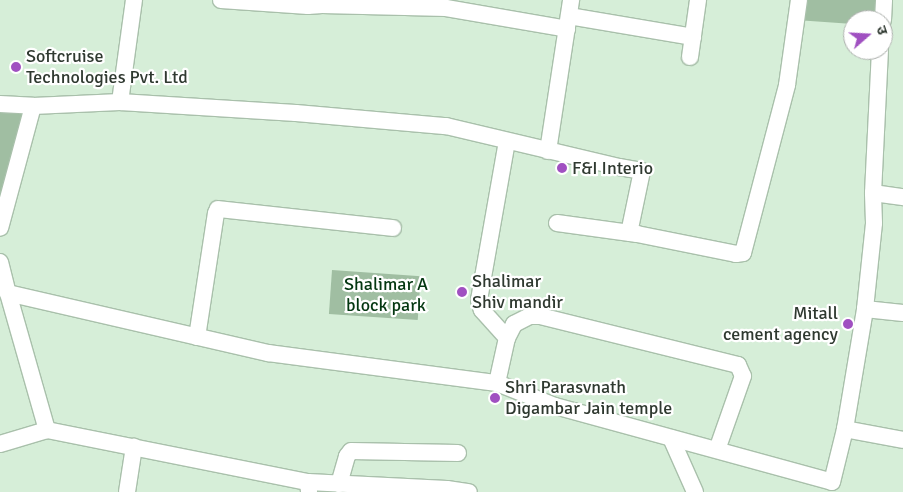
<!DOCTYPE html>
<html>
<head>
<meta charset="utf-8">
<style>
	body { margin:0 }
	#map { position:relative; width:903px; height:492px; overflow:hidden; background:#d6eed8; font-family:Signika,"Noto Sans Devanagari",sans-serif }
	div>[style] { position:absolute }
	[style*='--x'] { left:calc(var(--x)*1px); top:calc(var(--y)*1px); width:calc(var(--w)*1px); rotate:calc(var(--a)*1deg) }
	.green>* { inset:0; background:#a0bea2; transform-origin:0 0 }
	.roads { filter:drop-shadow(1px 0 #a9c0ab) drop-shadow(-1px 0 #a9c0ab) drop-shadow(0 1px #a9c0ab) drop-shadow(0 -1px #a9c0ab) }
	.minor>* { height:16px; margin:-8px; padding:0 8px; transform-origin:8px; border-radius:8px; background:#fff }
	.dots>* { width:14px; height:14px; translate:-50% -50%; box-sizing:border-box; border:2px solid #fff; border-radius:50% }
	span { translate:-50% -50%; white-space:nowrap; text-align:center; line-height:1.15; -webkit-text-stroke:4.5px #fff; paint-order:stroke }
	.poi-label { font-size:18px; color:#2f3930 }
	.left { translate:0 -50%; text-align:left }
	.right { translate:-100% -50%; text-align:right }
	.park-label { font-size:18px; color:#043711 }
	.north { position:absolute; left:843px; top:10px; width:50px; height:50px; box-sizing:border-box; background:#fff; border:1px solid #acb0ac; border-radius:50%; rotate:71deg; font-size:14px; font-weight:700; line-height:20px; text-align:center; color:#2f3930 }
	.north::after { content:''; display:block; margin:auto; width:18px; height:22px; background:#a050c1; clip-path:polygon(50% 0,100% 100%,50% 72%,0 100%) }
</style>
</head>
<body>
<div id="map">
	<div class="green">
		<i style="clip-path:polygon(799px 0,884px 0,883px 20px,853px 20px,853px 24px,796px 20px)"></i>
		<i style="clip-path:polygon(0 104px,33px 106px,0 228px)"></i>
		<i style="left:332px;top:270px;width:89px;height:44px;rotate:4deg"></i>
	</div>
	<div class="roads">
		<div class="minor">
			<i style="--x:221;--y:0;--w:87;--a:3.9"></i>
			<i style="--x:308;--y:6;--w:14;--a:-4"></i>
			<i style="--x:322;--y:5;--w:5;--a:-79"></i>
			<i style="--x:322;--y:5;--w:124;--a:1.4"></i>
			<i style="--x:446;--y:8;--w:123;--a:9.8"></i>
			<i style="--x:569;--y:16;--w:126;--a:9.6"></i>
			<i style="--x:883;--y:20;--w:20;--a:-87"></i>
			<i style="--x:690;--y:57;--w:58;--a:-82"></i>
			<i style="--x:120;--y:102;--w:103;--a:-82.2"></i>
			<i style="--x:0;--y:104;--w:33;--a:3"></i>
			<i style="--x:33;--y:106;--w:126;--a:105.1"></i>
			<i style="--x:33;--y:106;--w:87;--a:-2.6"></i>
			<i style="--x:120;--y:102;--w:176;--a:3.6"></i>
			<i style="--x:296;--y:113;--w:151;--a:5"></i>
			<i style="--x:446;--y:126;--w:178;--a:13.3"></i>
			<i style="--x:619;--y:167;--w:23;--a:10"></i>
			<i style="--x:642;--y:171;--w:63;--a:101.8"></i>
			<i style="--x:548;--y:151;--w:153;--a:-81.3"></i>
			<i style="--x:873;--y:193;--w:30;--a:8"></i>
			<i style="--x:557;--y:223;--w:81;--a:7.8"></i>
			<i style="--x:637;--y:234;--w:101;--a:11.4"></i>
			<i style="--x:736;--y:254;--w:7;--a:-8"></i>
			<i style="--x:743;--y:253;--w:174;--a:-75.3"></i>
			<i style="--x:787;--y:85;--w:86;--a:-82"></i>
			<i style="--x:0;--y:262;--w:32;--a:76"></i>
			<i style="--x:865;--y:309;--w:38;--a:6"></i>
			<i style="--x:197;--y:337;--w:125;--a:-81.3"></i>
			<i style="--x:216;--y:213;--w:4;--a:-63"></i>
			<i style="--x:218;--y:209;--w:176;--a:6.2"></i>
			<i style="--x:507;--y:338;--w:38;--a:-132"></i>
			<i style="--x:482;--y:310;--w:10;--a:-107"></i>
			<i style="--x:479;--y:300;--w:160;--a:-80"></i>
			<i style="--x:497;--y:383;--w:46;--a:-77.5"></i>
			<i style="--x:507;--y:338;--w:16;--a:-63"></i>
			<i style="--x:514;--y:324;--w:18;--a:-27"></i>
			<i style="--x:530;--y:316;--w:10;--a:0"></i>
			<i style="--x:540;--y:316;--w:204;--a:13.9"></i>
			<i style="--x:738;--y:365;--w:12;--a:66"></i>
			<i style="--x:743;--y:376;--w:78;--a:109.4"></i>
			<i style="--x:845;--y:429;--w:59;--a:10.7"></i>
			<i style="--x:47;--y:430;--w:266;--a:11.3"></i>
			<i style="--x:308;--y:482;--w:10;--a:84"></i>
			<i style="--x:671;--y:438;--w:59;--a:66"></i>
			<i style="--x:0;--y:444;--w:49;--a:-16.6"></i>
			<i style="--x:47;--y:430;--w:142;--a:-105.9"></i>
			<i style="--x:8;--y:293;--w:267;--a:13"></i>
			<i style="--x:268;--y:353;--w:231;--a:7.5"></i>
			<i style="--x:497;--y:383;--w:62;--a:21.6"></i>
			<i style="--x:555;--y:406;--w:287;--a:15.3"></i>
			<i style="--x:832;--y:482;--w:55;--a:-76.2"></i>
			<i style="--x:845;--y:429;--w:122;--a:-80.5"></i>
			<i style="--x:865;--y:309;--w:86;--a:-84"></i>
			<i style="--x:874;--y:223;--w:30;--a:-92"></i>
			<i style="--x:873;--y:193;--w:143;--a:-87.2"></i>
			<i style="--x:308;--y:482;--w:139;--a:2.9"></i>
			<i style="--x:447;--y:489;--w:22;--a:8"></i>
			<i style="--x:339;--y:484;--w:29;--a:-74"></i>
			<i style="--x:347;--y:456;--w:6;--a:-51"></i>
			<i style="--x:351;--y:451;--w:107;--a:1.1"></i>
			<i style="--x:127;--y:492;--w:46;--a:-81.2"></i>
		</div>
	</div>
	<div class="dots">
		<i style="left:16px;top:67px;background:#a050c1"></i>
		<i style="left:562px;top:168px;background:#a050c1"></i>
		<i style="left:462px;top:292px;background:#a050c1"></i>
		<i style="left:848px;top:324px;background:#a050c1"></i>
		<i style="left:495px;top:398px;background:#a050c1"></i>
	</div>
	<div class="poi-label">
		<span class="left" style="left:26px;top:67px">Softcruise<br>Technologies Pvt. Ltd</span>
		<span class="left" style="left:572px;top:168px">F&amp;I Interio</span>
		<span class="left" style="left:472px;top:292px">Shalimar<br>Shiv mandir</span>
		<span class="right" style="left:838px;top:324px">Mitall<br>cement agency</span>
		<span class="left" style="left:505px;top:398px">Shri Parasvnath<br>Digambar Jain temple</span>
	</div>
	<div class="park-label">
		<span style="left:386px;top:295px">Shalimar A<br>block park</span>
	</div>
	<div class="north">उ</div>
</div>
</body>
</html>
